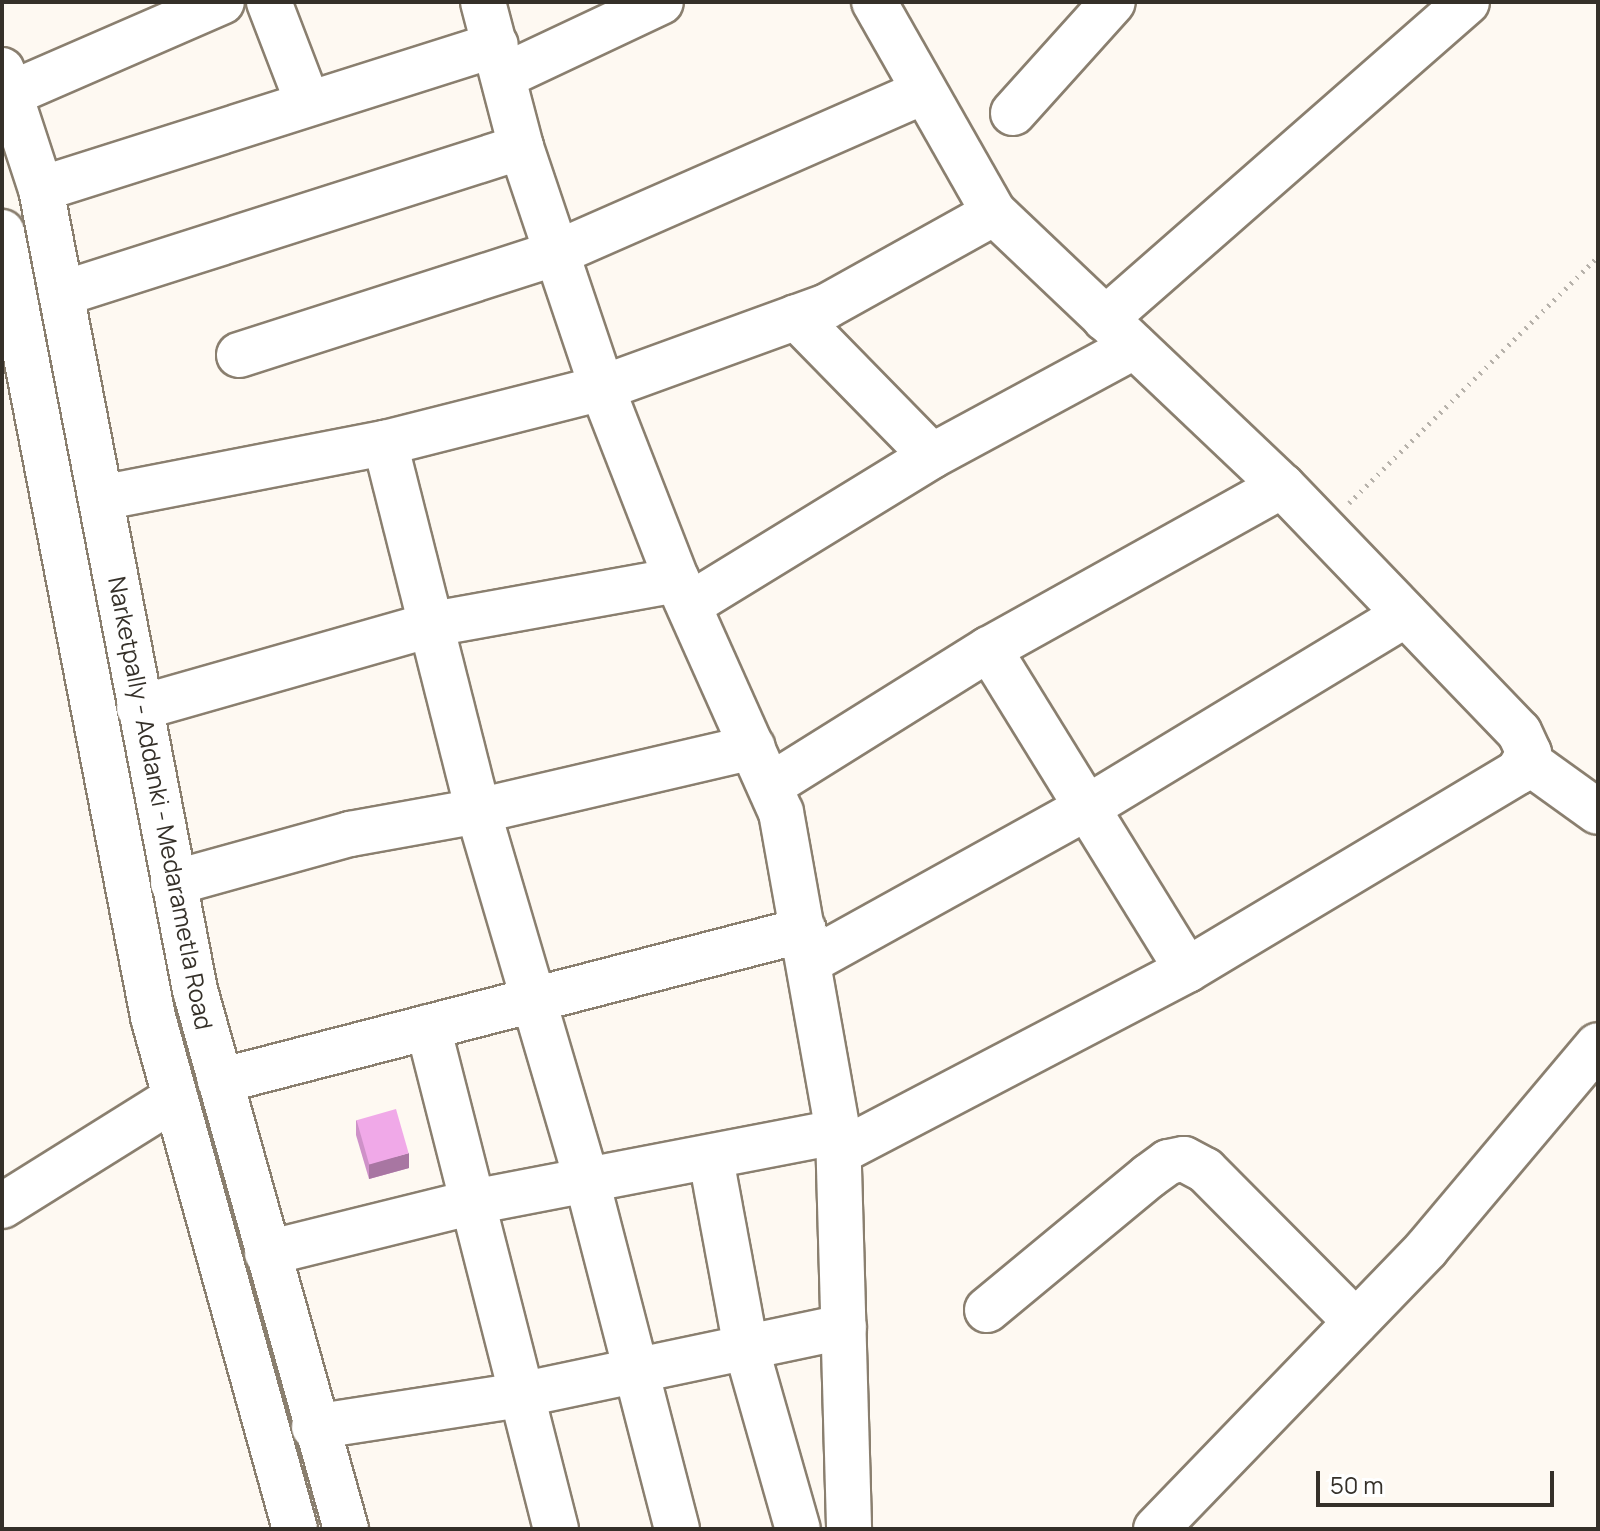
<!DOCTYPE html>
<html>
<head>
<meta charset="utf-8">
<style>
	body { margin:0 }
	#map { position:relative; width:1600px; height:1531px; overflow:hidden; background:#fef9f2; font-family:Manrope,sans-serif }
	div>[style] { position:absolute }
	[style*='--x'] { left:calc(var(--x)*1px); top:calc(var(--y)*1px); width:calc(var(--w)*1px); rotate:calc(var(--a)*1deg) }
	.path>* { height:5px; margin-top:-2.5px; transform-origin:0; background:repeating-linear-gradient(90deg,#b7b2ab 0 2px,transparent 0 8px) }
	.roads { filter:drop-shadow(2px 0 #8a7f6f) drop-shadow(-2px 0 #8a7f6f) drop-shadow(0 2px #8a7f6f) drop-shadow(0 -2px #8a7f6f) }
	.minor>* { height:44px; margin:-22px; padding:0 22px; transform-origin:22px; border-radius:22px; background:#fff }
	.highway>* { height:44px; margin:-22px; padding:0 22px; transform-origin:22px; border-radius:22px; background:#fff }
	.wall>* { inset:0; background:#ce91c8 }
	.shaded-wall>* { inset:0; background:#a876a2 }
	.building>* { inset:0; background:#f0a9e8; transform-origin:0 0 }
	span { translate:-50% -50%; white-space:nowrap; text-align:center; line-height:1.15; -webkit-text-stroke:6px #fff; paint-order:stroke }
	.street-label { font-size:24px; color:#353029 }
	.frame { position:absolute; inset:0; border:4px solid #353029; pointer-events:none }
	.scale { position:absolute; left:1316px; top:1471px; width:238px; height:36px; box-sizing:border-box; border:4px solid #353029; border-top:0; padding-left:10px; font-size:24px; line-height:28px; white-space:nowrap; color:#353029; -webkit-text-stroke:6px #fff; paint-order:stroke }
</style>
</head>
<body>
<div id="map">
	<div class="path">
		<i style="--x:1349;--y:503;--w:350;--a:-44.7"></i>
	</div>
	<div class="roads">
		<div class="minor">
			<i style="--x:269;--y:2;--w:106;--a:69"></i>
			<i style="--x:483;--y:2;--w:150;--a:75.3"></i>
			<i style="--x:521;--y:147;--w:254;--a:71.4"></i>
			<i style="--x:602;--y:388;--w:206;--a:68.7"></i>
			<i style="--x:677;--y:580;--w:254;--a:65.9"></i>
			<i style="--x:781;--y:812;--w:325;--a:79.9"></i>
			<i style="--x:838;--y:1132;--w:397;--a:88.4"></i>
			<i style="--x:506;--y:75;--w:171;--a:-25.2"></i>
			<i style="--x:10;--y:94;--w:231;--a:-23.5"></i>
			<i style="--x:1013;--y:113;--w:149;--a:-48"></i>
			<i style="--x:41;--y:189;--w:477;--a:-17.6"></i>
			<i style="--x:61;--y:294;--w:483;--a:-17.7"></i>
			<i style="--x:796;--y:317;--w:194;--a:45.6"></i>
			<i style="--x:1105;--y:319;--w:481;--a:-41.2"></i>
			<i style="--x:239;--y:355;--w:331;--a:-17.8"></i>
			<i style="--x:554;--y:254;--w:403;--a:-23.7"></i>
			<i style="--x:385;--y:443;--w:380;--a:75.8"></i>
			<i style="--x:478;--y:811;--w:386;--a:73.6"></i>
			<i style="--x:587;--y:1181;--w:359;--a:75.5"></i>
			<i style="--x:101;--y:498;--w:289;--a:-11"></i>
			<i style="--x:385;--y:443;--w:224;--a:-14.2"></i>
			<i style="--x:602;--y:388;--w:239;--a:-20"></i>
			<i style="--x:827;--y:306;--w:191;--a:-29.1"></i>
			<i style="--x:689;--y:605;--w:285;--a:-31.5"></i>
			<i style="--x:932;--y:456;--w:230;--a:-28.4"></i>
			<i style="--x:989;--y:649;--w:377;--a:58.3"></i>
			<i style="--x:139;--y:708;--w:306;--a:-15.9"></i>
			<i style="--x:433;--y:624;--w:248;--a:-10.2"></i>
			<i style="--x:1527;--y:761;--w:87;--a:35.7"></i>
			<i style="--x:771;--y:785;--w:257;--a:-32"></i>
			<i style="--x:989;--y:649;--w:335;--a:-29.1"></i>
			<i style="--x:173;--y:883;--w:184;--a:-15.5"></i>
			<i style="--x:350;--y:834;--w:130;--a:-10.2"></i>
			<i style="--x:478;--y:811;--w:282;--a:-13.1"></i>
			<i style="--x:810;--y:961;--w:318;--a:-29"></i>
			<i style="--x:1088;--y:807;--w:371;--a:-31.2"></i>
			<i style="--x:428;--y:1027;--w:518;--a:75.7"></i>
			<i style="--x:220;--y:1081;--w:603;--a:-14.5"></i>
			<i style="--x:839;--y:1152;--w:393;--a:-27.6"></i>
			<i style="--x:1187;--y:970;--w:386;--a:-30.9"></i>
			<i style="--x:1518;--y:772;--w:22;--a:-60"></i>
			<i style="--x:1529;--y:753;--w:23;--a:-115"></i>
			<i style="--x:1519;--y:732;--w:342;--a:-133.9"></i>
			<i style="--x:1282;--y:486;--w:397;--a:-136.5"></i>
			<i style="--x:994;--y:213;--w:243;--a:-119.6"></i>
			<i style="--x:711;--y:1159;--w:191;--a:79.5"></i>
			<i style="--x:746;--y:1347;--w:189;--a:74.1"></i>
			<i style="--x:2;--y:1206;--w:204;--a:-32"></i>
			<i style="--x:267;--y:1253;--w:212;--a:-13.9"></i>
			<i style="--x:473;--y:1202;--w:372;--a:-10.9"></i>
			<i style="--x:987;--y:1310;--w:210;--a:-39.6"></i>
			<i style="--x:1149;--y:1176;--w:24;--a:-36"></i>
			<i style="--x:1168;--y:1162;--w:16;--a:-11"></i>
			<i style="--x:1184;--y:1159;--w:24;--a:28"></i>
			<i style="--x:1205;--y:1170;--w:214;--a:45.2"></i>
			<i style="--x:314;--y:1427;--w:208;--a:-8.8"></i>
			<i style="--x:520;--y:1395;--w:331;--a:-11.9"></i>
			<i style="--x:1156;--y:1529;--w:390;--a:-46"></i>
			<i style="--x:1427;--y:1248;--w:265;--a:-49.9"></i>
		</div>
		<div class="highway">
			<i style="--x:2;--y:70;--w:125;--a:71.9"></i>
			<i style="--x:41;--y:189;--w:816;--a:79.12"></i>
			<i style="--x:195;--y:990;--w:560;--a:74.35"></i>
			<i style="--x:2;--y:232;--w:799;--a:79.11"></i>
			<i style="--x:153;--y:1017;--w:531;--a:74.5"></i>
		</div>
	</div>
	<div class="wall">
		<i style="clip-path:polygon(356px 1120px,409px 1168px,369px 1179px,356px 1135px)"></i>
	</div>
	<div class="shaded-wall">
		<i style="clip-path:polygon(409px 1153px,409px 1168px,369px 1179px,369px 1164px)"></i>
	</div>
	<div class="building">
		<i style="left:396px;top:1109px;width:46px;height:41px;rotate:74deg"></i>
	</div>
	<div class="street-label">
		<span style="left:161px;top:803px;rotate:79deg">Narketpally - Addanki - Medarametla Road</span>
	</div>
	<div class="frame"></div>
	<div class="scale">50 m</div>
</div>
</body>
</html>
